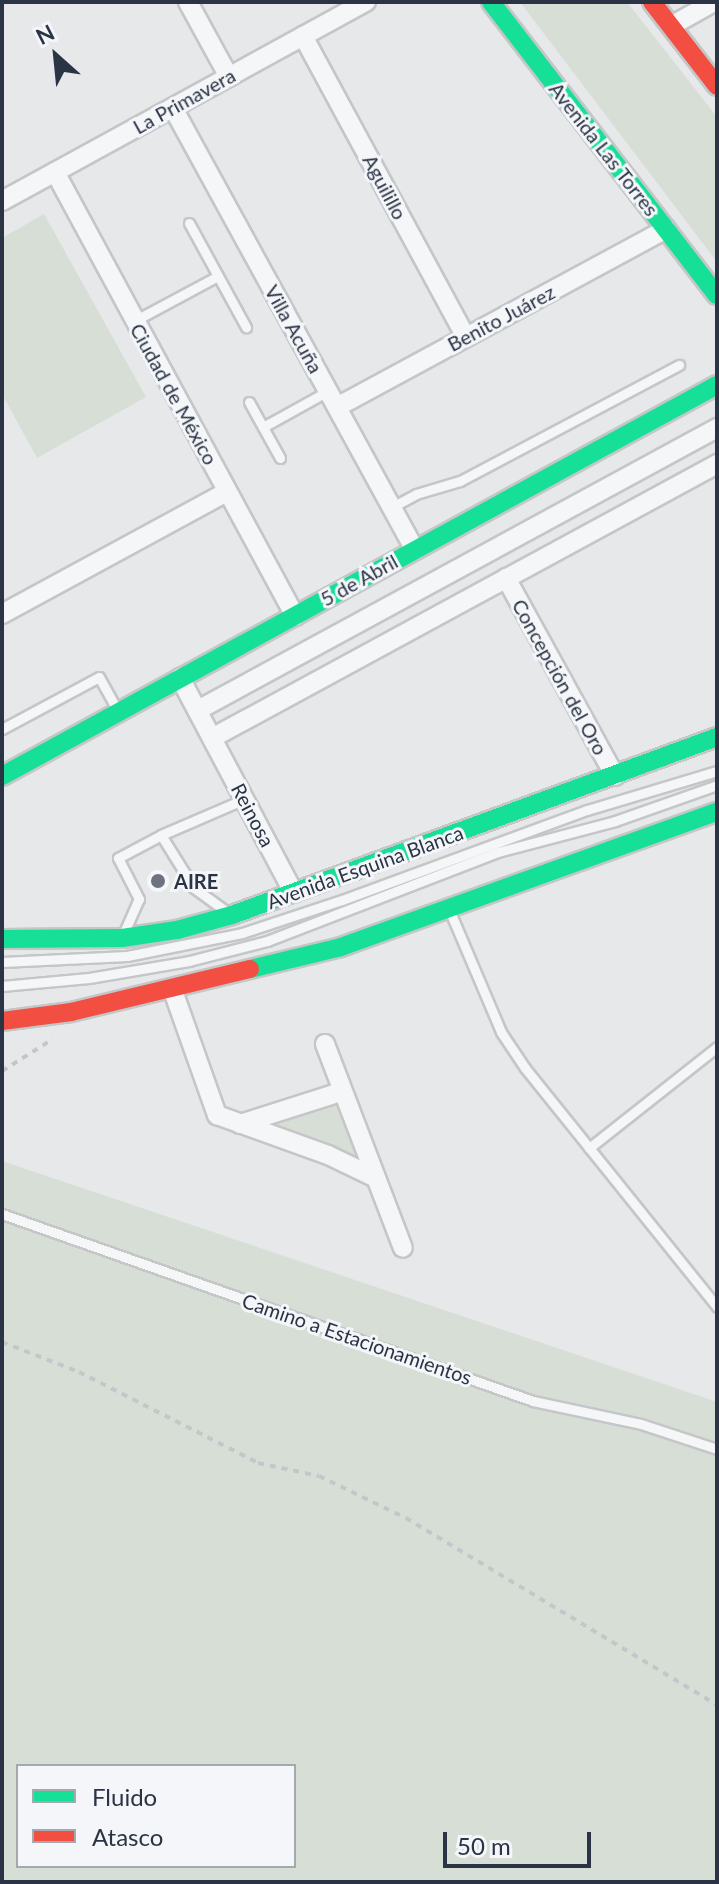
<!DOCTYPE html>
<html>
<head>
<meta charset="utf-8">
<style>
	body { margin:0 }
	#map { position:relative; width:719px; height:1884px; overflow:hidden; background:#e6e8ea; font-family:Lato,sans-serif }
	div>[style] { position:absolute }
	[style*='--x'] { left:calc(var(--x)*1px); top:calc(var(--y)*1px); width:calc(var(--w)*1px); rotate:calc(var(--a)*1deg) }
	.green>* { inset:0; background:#d6ded6 }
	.path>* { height:4px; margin-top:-2px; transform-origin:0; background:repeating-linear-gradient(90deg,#c5c6ca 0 6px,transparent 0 12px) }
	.roads { filter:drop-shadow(2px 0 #c4c6c8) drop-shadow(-2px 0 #c4c6c8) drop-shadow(0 2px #c4c6c8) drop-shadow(0 -2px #c4c6c8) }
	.lane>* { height:9px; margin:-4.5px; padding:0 4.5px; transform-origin:4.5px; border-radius:4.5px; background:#f5f6f7 }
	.street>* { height:18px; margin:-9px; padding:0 9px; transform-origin:9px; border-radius:9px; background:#f5f6f7 }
	.fast>* { height:18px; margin:-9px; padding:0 9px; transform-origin:9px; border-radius:9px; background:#16e098 }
	.jam>* { height:18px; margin:-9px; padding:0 9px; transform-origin:9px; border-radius:9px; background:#f24e42 }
	.dots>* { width:22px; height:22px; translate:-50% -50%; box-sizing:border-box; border:4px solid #f4f6f9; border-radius:50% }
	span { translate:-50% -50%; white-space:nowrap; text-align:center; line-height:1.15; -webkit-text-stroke:6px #f4f6f9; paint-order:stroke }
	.street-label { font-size:20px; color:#2b3445 }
	.poi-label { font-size:20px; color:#2b3445; font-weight:700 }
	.left { translate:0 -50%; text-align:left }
	.frame { position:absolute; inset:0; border:4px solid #2b3445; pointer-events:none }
	.legend { position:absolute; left:16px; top:1764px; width:280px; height:104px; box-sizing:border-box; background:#f4f6f9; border:2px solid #a4a8b1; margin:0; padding:10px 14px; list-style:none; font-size:24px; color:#2b3445 }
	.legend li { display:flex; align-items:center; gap:16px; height:40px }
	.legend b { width:40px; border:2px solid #a4a8b1 }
	.north { position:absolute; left:16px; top:16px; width:80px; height:80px; -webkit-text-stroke:6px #f4f6f9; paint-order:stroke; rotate:333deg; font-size:22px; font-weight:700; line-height:32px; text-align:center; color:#2b3445 }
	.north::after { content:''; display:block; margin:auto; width:28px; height:36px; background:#2b3445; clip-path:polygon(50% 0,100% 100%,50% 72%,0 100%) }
	.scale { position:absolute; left:443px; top:1832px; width:148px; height:36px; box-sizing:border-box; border:4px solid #2b3445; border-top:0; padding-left:10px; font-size:24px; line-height:28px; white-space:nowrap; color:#2b3445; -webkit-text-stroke:6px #f4f6f9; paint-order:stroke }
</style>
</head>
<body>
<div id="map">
	<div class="green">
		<i style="clip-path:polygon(520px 2px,627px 2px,717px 117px,717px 262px)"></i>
		<i style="clip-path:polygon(44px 214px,146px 397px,37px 458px,2px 394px,2px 238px)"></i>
		<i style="clip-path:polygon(336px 1102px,363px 1161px,264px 1125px)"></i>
		<i style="clip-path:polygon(evenodd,2px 1161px,717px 1402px,717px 1882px,2px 1882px,2px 1161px,18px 1766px,294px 1766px,294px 1866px,18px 1866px,18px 1766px)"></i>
	</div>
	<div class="path">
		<i style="--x:2;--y:1071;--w:60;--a:-32.1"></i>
		<i style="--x:2;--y:1342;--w:83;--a:21.3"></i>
		<i style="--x:79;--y:1372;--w:201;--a:26.9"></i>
		<i style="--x:258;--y:1463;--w:62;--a:12"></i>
		<i style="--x:319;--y:1476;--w:97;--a:25.8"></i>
		<i style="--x:406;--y:1518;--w:363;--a:31"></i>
	</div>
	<div class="roads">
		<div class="lane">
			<i style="--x:189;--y:223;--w:119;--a:61.3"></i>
			<i style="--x:134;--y:321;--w:95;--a:-28.2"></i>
			<i style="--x:249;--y:402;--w:64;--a:61"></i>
			<i style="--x:263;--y:427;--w:74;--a:-29"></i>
			<i style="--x:392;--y:507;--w:27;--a:-28"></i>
			<i style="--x:416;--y:494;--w:46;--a:-16.5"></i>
			<i style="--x:460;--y:481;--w:248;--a:-27.9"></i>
			<i style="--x:2;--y:729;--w:110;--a:-28.2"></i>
			<i style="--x:99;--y:677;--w:39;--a:61"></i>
			<i style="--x:223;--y:909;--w:36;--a:-144"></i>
			<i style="--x:194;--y:888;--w:62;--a:-121.9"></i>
			<i style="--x:161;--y:835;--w:90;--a:-23.4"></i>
			<i style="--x:451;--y:914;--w:128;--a:67"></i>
			<i style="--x:501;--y:1032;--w:43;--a:56.3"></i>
			<i style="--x:525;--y:1068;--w:307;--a:51.2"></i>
			<i style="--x:125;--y:930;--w:34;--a:-66"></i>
			<i style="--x:139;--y:899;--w:46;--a:-117.1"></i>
			<i style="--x:118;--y:858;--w:49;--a:-28.1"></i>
			<i style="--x:2;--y:962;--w:125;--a:-2.7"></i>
			<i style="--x:127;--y:956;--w:117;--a:-11.3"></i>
			<i style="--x:242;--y:933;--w:105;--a:-18.3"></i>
			<i style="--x:342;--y:900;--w:261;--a:-20.2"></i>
			<i style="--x:587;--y:810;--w:136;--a:-16.7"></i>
			<i style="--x:2;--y:986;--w:87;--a:-5.3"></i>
			<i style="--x:89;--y:978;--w:101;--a:-9.6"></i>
			<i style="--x:189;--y:961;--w:81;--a:-14.4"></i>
			<i style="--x:267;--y:941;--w:248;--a:-21.1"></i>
			<i style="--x:498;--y:852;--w:121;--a:-14.8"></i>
			<i style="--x:615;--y:821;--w:108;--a:-19.4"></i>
			<i style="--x:589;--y:1148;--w:163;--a:-38.3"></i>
			<i style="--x:2;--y:1214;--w:563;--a:19.4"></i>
			<i style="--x:533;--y:1401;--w:110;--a:12"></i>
			<i style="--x:641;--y:1424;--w:80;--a:18.2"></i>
		</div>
		<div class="street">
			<i style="--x:188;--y:2;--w:85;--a:61.3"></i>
			<i style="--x:671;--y:26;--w:49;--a:-29.2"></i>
			<i style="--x:303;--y:36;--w:342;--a:61.6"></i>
			<i style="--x:173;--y:108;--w:504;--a:61.3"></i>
			<i style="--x:55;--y:172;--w:505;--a:61.61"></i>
			<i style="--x:2;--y:201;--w:415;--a:-28.7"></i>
			<i style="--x:337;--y:407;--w:374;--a:-28.4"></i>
			<i style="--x:506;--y:578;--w:226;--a:61.2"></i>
			<i style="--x:2;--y:614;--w:256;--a:-28.5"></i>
			<i style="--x:180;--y:678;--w:243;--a:62.1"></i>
			<i style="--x:198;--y:710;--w:591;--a:-28.52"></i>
			<i style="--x:212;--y:738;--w:575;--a:-28.48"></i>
			<i style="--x:172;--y:988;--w:135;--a:70.5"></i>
			<i style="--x:217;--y:1115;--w:118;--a:19.8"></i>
			<i style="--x:328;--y:1155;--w:53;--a:25.6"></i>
			<i style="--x:325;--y:1044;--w:218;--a:69.1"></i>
			<i style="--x:240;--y:1124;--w:106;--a:-17.6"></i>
		</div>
		<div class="fast">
			<i style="--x:491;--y:2;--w:370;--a:52.4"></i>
			<i style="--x:2;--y:776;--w:815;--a:-28.67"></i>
			<i style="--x:2;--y:939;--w:120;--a:-0.5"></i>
			<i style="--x:122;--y:938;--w:56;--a:-8.3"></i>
			<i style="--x:177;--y:930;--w:57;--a:-15.3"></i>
			<i style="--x:232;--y:915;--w:517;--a:-20.15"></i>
			<i style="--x:250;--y:969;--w:94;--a:-13.6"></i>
			<i style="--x:341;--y:947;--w:400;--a:-19.8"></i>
		</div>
		<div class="jam">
			<i style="--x:652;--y:2;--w:106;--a:52.3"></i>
			<i style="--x:2;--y:1021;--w:70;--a:-7.4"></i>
			<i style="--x:71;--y:1012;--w:184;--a:-13.5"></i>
		</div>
	</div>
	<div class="dots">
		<i style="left:158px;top:881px;background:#6c737f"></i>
	</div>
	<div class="street-label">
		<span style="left:184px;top:101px;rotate:-29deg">La Primavera</span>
		<span style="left:604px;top:149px;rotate:52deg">Avenida Las Torres</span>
		<span style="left:385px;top:187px;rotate:62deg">Aguilillo</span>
		<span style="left:501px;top:318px;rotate:-28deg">Benito Juárez</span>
		<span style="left:294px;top:329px;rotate:61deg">Villa Acuña</span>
		<span style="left:174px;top:394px;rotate:61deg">Ciudad de México</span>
		<span style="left:359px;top:580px;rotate:-29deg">5 de Abril</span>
		<span style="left:560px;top:677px;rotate:61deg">Concepción del Oro</span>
		<span style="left:253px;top:815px;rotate:62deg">Reinosa</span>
		<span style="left:365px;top:867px;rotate:-20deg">Avenida Esquina Blanca</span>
		<span style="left:357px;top:1339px;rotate:19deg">Camino a Estacionamientos</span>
	</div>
	<div class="poi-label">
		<span class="left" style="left:174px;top:881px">AIRE</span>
	</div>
	<div class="frame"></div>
	<ul class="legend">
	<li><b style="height:10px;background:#16e098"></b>Fluido</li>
	<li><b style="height:10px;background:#f24e42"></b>Atasco</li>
	</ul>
	<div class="north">N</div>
	<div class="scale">50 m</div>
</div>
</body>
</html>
